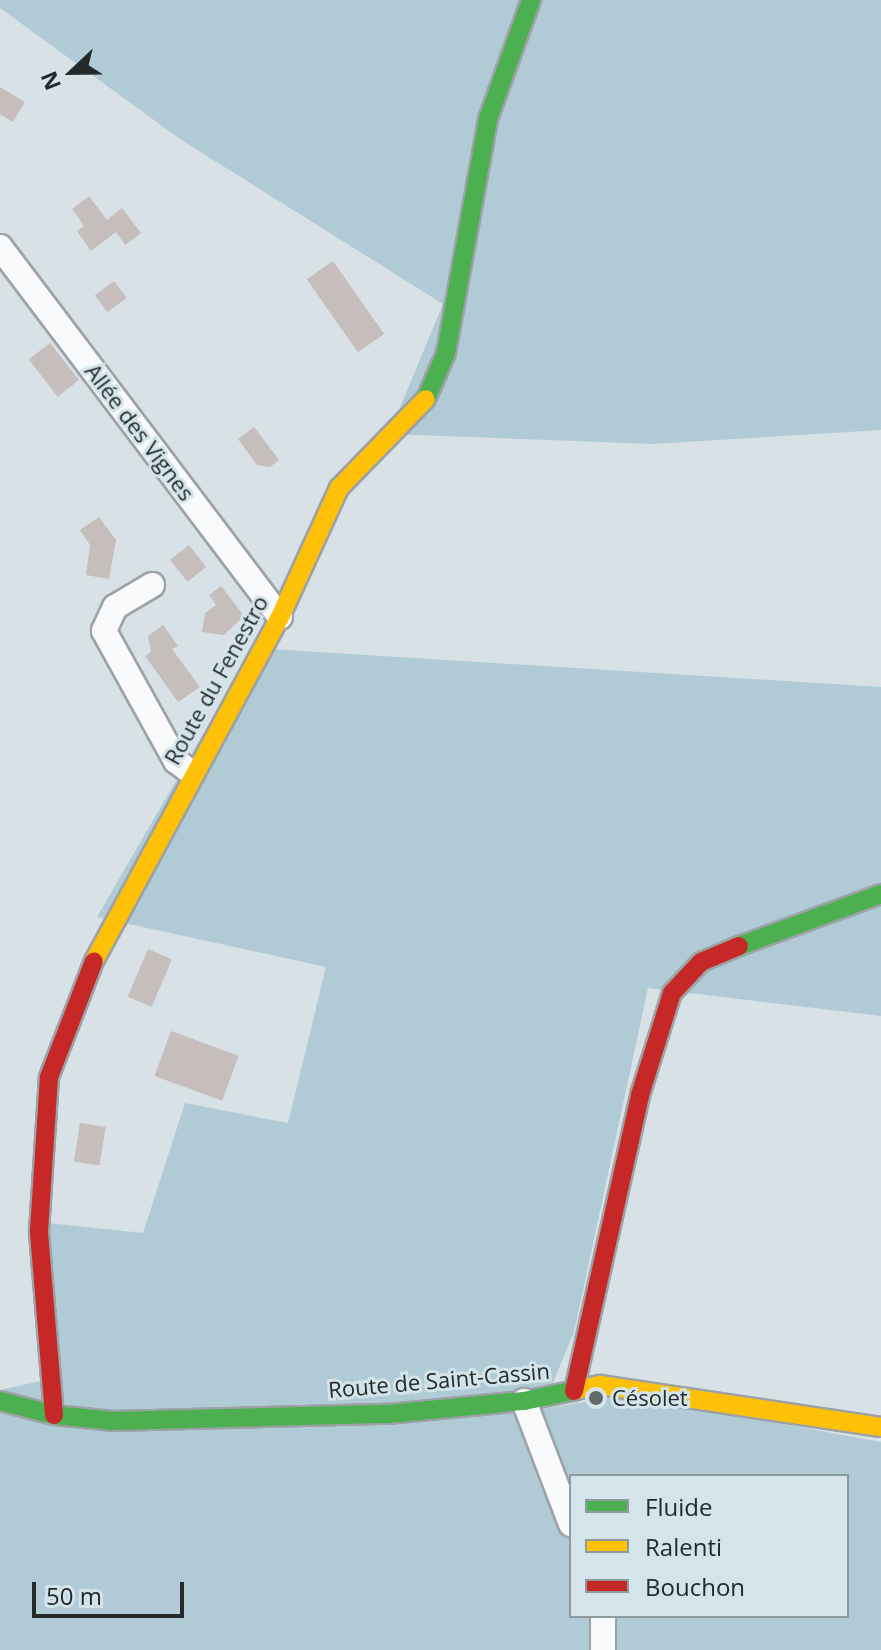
<!DOCTYPE html>
<html>
<head>
<meta charset="utf-8">
<style>
	body { margin:0 }
	#map { position:relative; width:881px; height:1650px; overflow:hidden; background:#d8e1e5; font-family:"Open Sans",sans-serif }
	div>[style] { position:absolute }
	[style*='--x'] { left:calc(var(--x)*1px); top:calc(var(--y)*1px); width:calc(var(--w)*1px); rotate:calc(var(--a)*1deg) }
	.green>* { inset:0; background:#b0cbd6 }
	.building>* { inset:0; background:#c5bebd; transform-origin:0 0 }
	.roads { filter:drop-shadow(2px 0 #9ca2a5) drop-shadow(-2px 0 #9ca2a5) drop-shadow(0 2px #9ca2a5) drop-shadow(0 -2px #9ca2a5) }
	.street>* { height:24px; margin:-12px; padding:0 12px; transform-origin:12px; border-radius:12px; background:#f9fafb }
	.fast>* { height:18px; margin:-9px; padding:0 9px; transform-origin:9px; border-radius:9px; background:#4caf50 }
	.slow>* { height:18px; margin:-9px; padding:0 9px; transform-origin:9px; border-radius:9px; background:#ffc107 }
	.jam>* { height:18px; margin:-9px; padding:0 9px; transform-origin:9px; border-radius:9px; background:#c62828 }
	.dots>* { width:22px; height:22px; translate:-50% -50%; box-sizing:border-box; border:4px solid #d3e4ea; border-radius:50% }
	span { translate:-50% -50%; white-space:nowrap; text-align:center; line-height:1.15; -webkit-text-stroke:6px #d3e4ea; paint-order:stroke }
	.street-label { font-size:22px; color:#242a2c }
	.poi-label { font-size:22px; color:#242a2c }
	.left { translate:0 -50%; text-align:left }
	.legend { position:absolute; left:569px; top:1474px; width:280px; height:144px; box-sizing:border-box; background:#d3e4ea; border:2px solid #8d9a9e; margin:0; padding:10px 14px; list-style:none; font-size:24px; color:#242a2c }
	.legend li { display:flex; align-items:center; gap:16px; height:40px }
	.legend b { width:40px; border:2px solid #8d9a9e }
	.north { position:absolute; left:32px; top:32px; width:80px; height:80px; -webkit-text-stroke:6px #d3e4ea; paint-order:stroke; rotate:248deg; font-size:22px; font-weight:700; line-height:32px; text-align:center; color:#242a2c }
	.north::after { content:''; display:block; margin:auto; width:28px; height:36px; background:#242a2c; clip-path:polygon(50% 0,100% 100%,50% 72%,0 100%) }
	.scale { position:absolute; left:32px; top:1582px; width:152px; height:36px; box-sizing:border-box; border:4px solid #242a2c; border-top:0; padding-left:10px; font-size:24px; line-height:28px; white-space:nowrap; color:#242a2c; -webkit-text-stroke:6px #d3e4ea; paint-order:stroke }
</style>
</head>
<body>
<div id="map">
	<div class="green">
		<i style="clip-path:polygon(0 0,881px 0,881px 430px,652px 444px,389px 434px,443px 304px,180px 139px,0 8px)"></i>
		<i style="clip-path:polygon(evenodd,253px 648px,881px 687px,881px 1016px,648px 988px,574px 1332px,542px 1409px,628px 1395px,881px 1442px,881px 1650px,0 1650px,0 1390px,41px 1381px,29px 1221px,143px 1233px,185px 1103px,288px 1123px,326px 967px,97px 917px,253px 648px,571px 1476px,847px 1476px,847px 1616px,571px 1616px,571px 1476px)"></i>
	</div>
	<div class="building">
		<i style="clip-path:polygon(0 87px,25px 102px,13px 122px,0 114px)"></i>
		<i style="clip-path:polygon(89px 196px,107px 220px,122px 208px,141px 233px,125px 245px,116px 232px,91px 251px,77px 231px,84px 226px,72px 209px)"></i>
		<i style="left:333px;top:261px;width:89px;height:32px;rotate:55deg"></i>
		<i style="left:114px;top:281px;width:21px;height:24px;rotate:53deg"></i>
		<i style="left:50px;top:343px;width:47px;height:27px;rotate:52deg"></i>
		<i style="clip-path:polygon(254px 427px,279px 460px,270px 467px,257px 465px,238px 439px)"></i>
		<i style="clip-path:polygon(99px 517px,116px 540px,109px 579px,86px 575px,90px 545px,80px 530px)"></i>
		<i style="left:189px;top:545px;width:28px;height:24px;rotate:52deg"></i>
		<i style="clip-path:polygon(221px 586px,244px 616px,224px 635px,202px 632px,205px 613px,216px 605px,209px 595px)"></i>
		<i style="clip-path:polygon(163px 625px,178px 646px,172px 649px,200px 687px,178px 702px,145px 656px,151px 652px,148px 636px)"></i>
		<i style="left:148px;top:949px;width:26px;height:52px;rotate:23deg"></i>
		<i style="left:171px;top:1031px;width:72px;height:48px;rotate:20deg"></i>
		<i style="left:80px;top:1123px;width:26px;height:39px;rotate:9deg"></i>
	</div>
	<div class="roads">
		<div class="street">
			<i style="--x:0;--y:247;--w:464;--a:52.9"></i>
			<i style="--x:152;--y:585;--w:43;--a:149.3"></i>
			<i style="--x:115;--y:607;--w:26;--a:115"></i>
			<i style="--x:104;--y:631;--w:149;--a:61"></i>
			<i style="--x:176;--y:761;--w:20;--a:37"></i>
			<i style="--x:524;--y:1401;--w:132;--a:69.1"></i>
			<i style="--x:603;--y:1616;--w:34;--a:90"></i>
		</div>
		<div class="fast">
			<i style="--x:426;--y:399;--w:50;--a:-66.5"></i>
			<i style="--x:446;--y:353;--w:238;--a:-79.8"></i>
			<i style="--x:488;--y:119;--w:127;--a:-70.1"></i>
			<i style="--x:739;--y:946;--w:151;--a:-20.1"></i>
			<i style="--x:0;--y:1401;--w:56;--a:14.5"></i>
			<i style="--x:54;--y:1415;--w:60;--a:5.7"></i>
			<i style="--x:114;--y:1421;--w:274;--a:-1.5"></i>
			<i style="--x:388;--y:1414;--w:137;--a:-5.5"></i>
			<i style="--x:524;--y:1401;--w:53;--a:-11.9"></i>
		</div>
		<div class="slow">
			<i style="--x:94;--y:961;--w:391;--a:-61.6"></i>
			<i style="--x:280;--y:617;--w:142;--a:-65.4"></i>
			<i style="--x:339;--y:488;--w:124;--a:-45.7"></i>
			<i style="--x:576;--y:1390;--w:25;--a:-12"></i>
			<i style="--x:600;--y:1385;--w:284;--a:8.5"></i>
		</div>
		<div class="jam">
			<i style="--x:574;--y:1391;--w:303;--a:-77.4"></i>
			<i style="--x:640;--y:1095;--w:107;--a:-72.6"></i>
			<i style="--x:672;--y:993;--w:42;--a:-46.9"></i>
			<i style="--x:701;--y:962;--w:41;--a:-22.8"></i>
			<i style="--x:54;--y:1415;--w:185;--a:-94.7"></i>
			<i style="--x:39;--y:1231;--w:154;--a:-86.3"></i>
			<i style="--x:49;--y:1077;--w:124;--a:-68.8"></i>
		</div>
	</div>
	<div class="dots">
		<i style="left:596px;top:1398px;background:#636a6d"></i>
	</div>
	<div class="street-label">
		<span style="left:140px;top:432px;rotate:53deg">Allée des Vignes</span>
		<span style="left:216px;top:680px;rotate:-61deg">Route du Fenestro</span>
		<span style="left:439px;top:1380px;rotate:-5deg">Route de Saint-Cassin</span>
	</div>
	<div class="poi-label">
		<span class="left" style="left:612px;top:1398px">Césolet</span>
	</div>
	<ul class="legend">
	<li><b style="height:10px;background:#4caf50"></b>Fluide</li>
	<li><b style="height:10px;background:#ffc107"></b>Ralenti</li>
	<li><b style="height:10px;background:#c62828"></b>Bouchon</li>
	</ul>
	<div class="north">N</div>
	<div class="scale">50 m</div>
</div>
</body>
</html>
